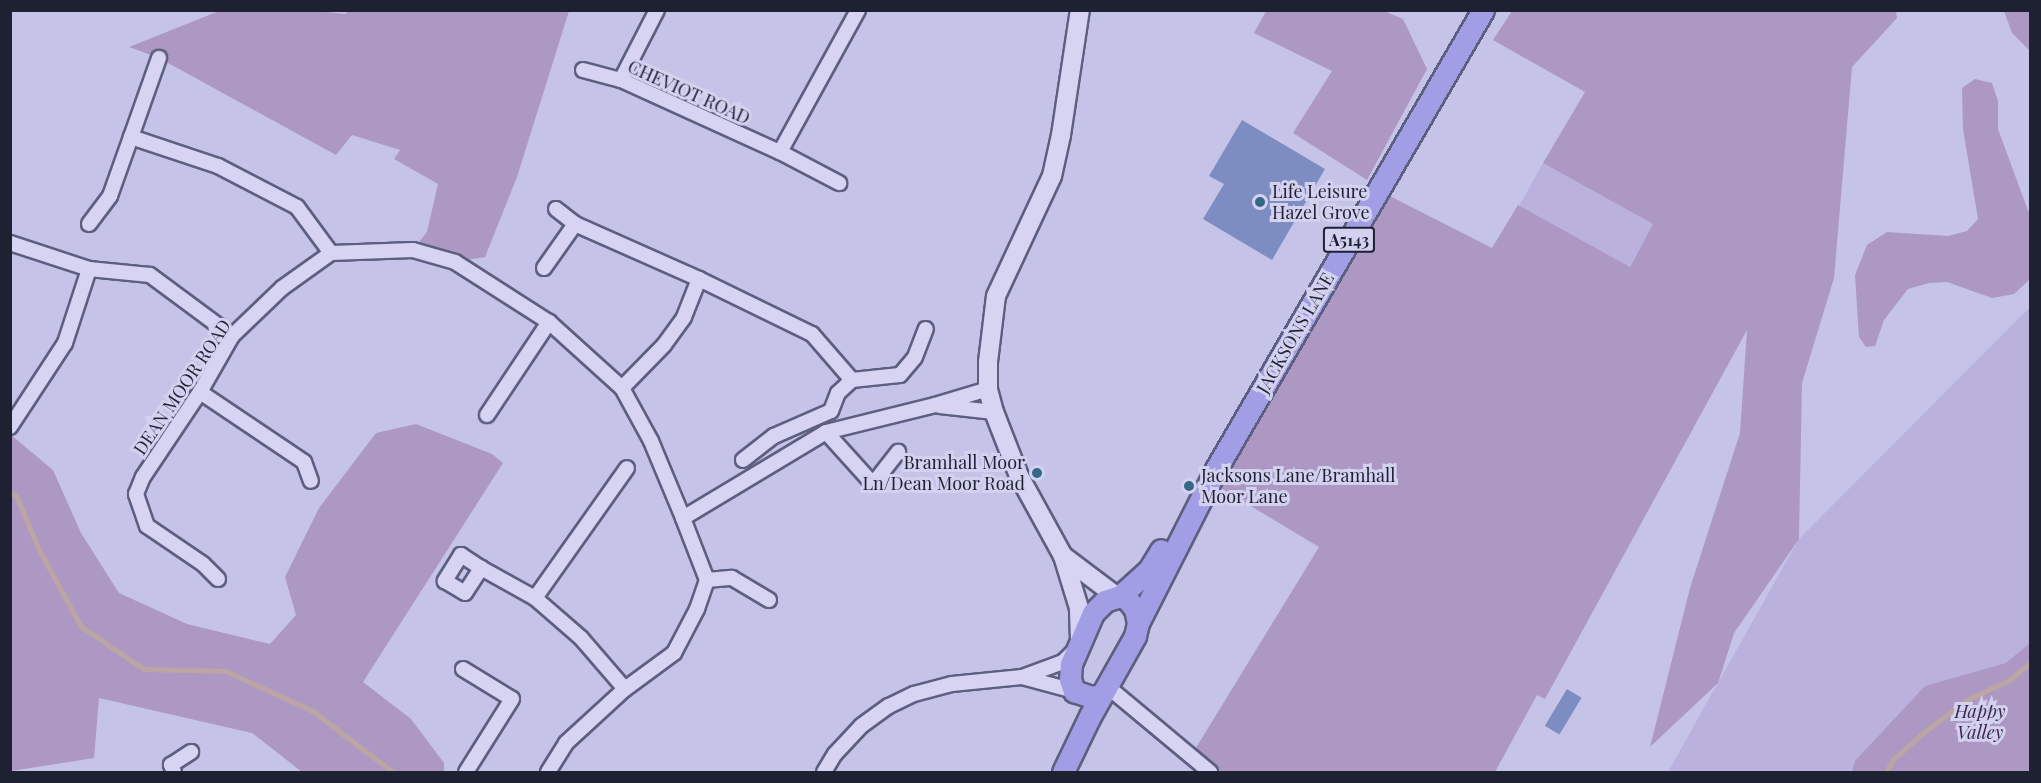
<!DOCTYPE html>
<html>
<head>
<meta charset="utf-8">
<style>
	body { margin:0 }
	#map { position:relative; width:2041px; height:783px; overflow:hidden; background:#c5c3e7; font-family:"Playfair Display",serif }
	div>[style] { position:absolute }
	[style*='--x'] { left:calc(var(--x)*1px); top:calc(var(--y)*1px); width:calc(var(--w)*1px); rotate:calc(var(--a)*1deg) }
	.farmland>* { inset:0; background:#bab1dc; transform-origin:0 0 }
	.green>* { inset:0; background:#ad98c4 }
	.stream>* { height:4.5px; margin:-2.25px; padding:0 2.25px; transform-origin:2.25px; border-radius:2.25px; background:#bba6a4 }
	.building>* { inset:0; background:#7d8cc1; transform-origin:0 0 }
	.roads { filter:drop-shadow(2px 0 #5c5f7f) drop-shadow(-2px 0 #5c5f7f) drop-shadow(0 2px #5c5f7f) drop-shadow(0 -2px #5c5f7f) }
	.street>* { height:14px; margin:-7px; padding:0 7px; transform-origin:7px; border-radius:7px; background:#d7d4f3 }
	.secondary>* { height:18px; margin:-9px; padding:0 9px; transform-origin:9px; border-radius:9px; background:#d7d4f3 }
	.primary>* { height:21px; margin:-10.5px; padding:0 10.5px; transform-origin:10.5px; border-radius:10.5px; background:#a29ee6 }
	.dots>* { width:16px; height:16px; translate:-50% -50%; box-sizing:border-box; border:3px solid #d3d1f0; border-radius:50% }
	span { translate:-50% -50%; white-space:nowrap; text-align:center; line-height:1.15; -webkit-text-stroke:6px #d3d1f0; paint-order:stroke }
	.shield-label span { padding:2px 4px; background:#d3d1f0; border:2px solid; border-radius:4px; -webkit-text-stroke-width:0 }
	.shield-label { font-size:16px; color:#1e2131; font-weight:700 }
	.street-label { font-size:18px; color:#1e2131 }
	.poi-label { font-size:18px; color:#1e2131 }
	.left { translate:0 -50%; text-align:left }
	.right { translate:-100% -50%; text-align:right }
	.park-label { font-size:18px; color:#3d274b; font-style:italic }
	.frame { position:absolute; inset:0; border:12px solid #1e2131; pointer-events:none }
</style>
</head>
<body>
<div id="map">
	<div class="farmland">
		<i style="left:1543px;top:163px;width:126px;height:49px;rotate:29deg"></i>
		<i style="clip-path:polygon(2030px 307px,2030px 644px,2004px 668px,1853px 772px,1668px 772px,1799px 539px)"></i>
	</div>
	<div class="green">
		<i style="clip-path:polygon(304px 10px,346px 14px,348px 10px,569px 11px,517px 177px,485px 257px,455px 262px,413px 250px,427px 232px,438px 184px,394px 159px,400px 150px,352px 135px,336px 155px,159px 58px,129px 47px,219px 11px)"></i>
		<i style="clip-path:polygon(1266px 11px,1384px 11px,1403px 19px,1427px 69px,1367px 180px,1293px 133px,1332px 71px,1254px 33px)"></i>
		<i style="clip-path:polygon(1512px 11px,1896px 11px,1897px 18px,1852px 67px,1834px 278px,1802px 383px,1799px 539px,1734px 633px,1718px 683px,1650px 747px,1690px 588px,1740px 433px,1747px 330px,1545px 699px,1537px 695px,1495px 772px,1220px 772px,1194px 751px,1319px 547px,1209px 481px,1378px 190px,1492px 248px,1518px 205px,1630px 267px,1653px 224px,1543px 163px,1585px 92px,1493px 40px)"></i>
		<i style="clip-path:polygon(2004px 11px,2030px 11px,2030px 51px,2012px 33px)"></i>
		<i style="clip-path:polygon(1975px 79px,1992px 83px,1998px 101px,1998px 129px,2030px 216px,2030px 279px,2014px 294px,1992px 298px,1947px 282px,1929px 283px,1908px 289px,1884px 320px,1875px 346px,1866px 347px,1859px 337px,1855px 275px,1867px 245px,1887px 232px,1948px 236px,1967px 231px,1978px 219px,1963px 129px,1962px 88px)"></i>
		<i style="clip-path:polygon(416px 424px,492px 454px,503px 463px,363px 682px,411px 719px,444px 763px,444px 772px,302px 772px,252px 733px,99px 698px,94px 758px,11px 771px,11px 435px,53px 470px,81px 533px,119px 593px,187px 624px,270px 644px,296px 615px,285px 577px,319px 508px,376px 433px)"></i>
		<i style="clip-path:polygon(2030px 643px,2030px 772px,1852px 772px,1855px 761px,1925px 686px,2006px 663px)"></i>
	</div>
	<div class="stream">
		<i style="--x:10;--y:492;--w:9;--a:36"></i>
		<i style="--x:17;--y:497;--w:56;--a:67.1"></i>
		<i style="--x:39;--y:549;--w:88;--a:61.4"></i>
		<i style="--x:81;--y:626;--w:76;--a:34.3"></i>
		<i style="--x:144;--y:669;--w:82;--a:1.4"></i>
		<i style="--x:226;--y:671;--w:96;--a:24.7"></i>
		<i style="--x:313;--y:711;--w:101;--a:37.3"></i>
		<i style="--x:1886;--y:772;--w:14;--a:-60"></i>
		<i style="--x:1893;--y:760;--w:42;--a:-42.1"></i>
		<i style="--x:1924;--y:732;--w:56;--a:-36.3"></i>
		<i style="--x:1969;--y:699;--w:44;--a:-25.4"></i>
		<i style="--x:2009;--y:680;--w:27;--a:-39"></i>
	</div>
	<div class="building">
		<i style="clip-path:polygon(1242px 120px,1325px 169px,1272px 260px,1203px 219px,1224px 184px,1209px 176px)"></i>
		<i style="left:1567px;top:689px;width:17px;height:43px;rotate:31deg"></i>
	</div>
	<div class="roads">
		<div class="street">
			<i style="--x:583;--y:70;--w:39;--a:15"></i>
			<i style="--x:621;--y:80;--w:175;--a:24.4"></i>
			<i style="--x:780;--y:152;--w:162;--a:-61.2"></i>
			<i style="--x:621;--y:80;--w:79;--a:-62.8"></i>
			<i style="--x:131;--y:137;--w:84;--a:-70.5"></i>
			<i style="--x:780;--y:152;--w:67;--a:27.7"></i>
			<i style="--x:556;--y:209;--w:24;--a:38"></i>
			<i style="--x:89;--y:224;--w:35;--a:-53"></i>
			<i style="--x:110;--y:196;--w:63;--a:-70.4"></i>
			<i style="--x:131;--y:137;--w:92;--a:18.4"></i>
			<i style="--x:218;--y:166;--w:89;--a:27.4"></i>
			<i style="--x:297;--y:207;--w:57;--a:53.5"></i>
			<i style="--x:10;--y:243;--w:83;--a:18.2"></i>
			<i style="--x:89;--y:269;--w:61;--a:5.6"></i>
			<i style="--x:150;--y:275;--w:102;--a:36.6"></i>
			<i style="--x:544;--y:268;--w:54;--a:-54.8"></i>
			<i style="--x:575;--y:224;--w:136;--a:23.9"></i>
			<i style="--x:622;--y:388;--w:60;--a:-45.7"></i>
			<i style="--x:664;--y:345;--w:34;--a:-54"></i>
			<i style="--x:684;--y:317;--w:41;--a:-68.5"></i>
			<i style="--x:699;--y:279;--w:126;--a:26"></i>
			<i style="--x:812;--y:334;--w:61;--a:49"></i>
			<i style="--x:852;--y:380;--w:48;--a:-5.9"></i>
			<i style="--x:900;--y:375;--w:23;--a:-50"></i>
			<i style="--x:915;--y:357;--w:30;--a:-69"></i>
			<i style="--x:200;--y:392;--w:125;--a:33.9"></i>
			<i style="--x:304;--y:462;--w:20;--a:70"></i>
			<i style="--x:940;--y:406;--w:54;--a:6.3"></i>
			<i style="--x:487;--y:415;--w:112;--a:-56.3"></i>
			<i style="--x:10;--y:427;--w:100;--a:-56.8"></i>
			<i style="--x:65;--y:343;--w:78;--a:-72"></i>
			<i style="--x:826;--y:432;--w:70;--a:47.9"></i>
			<i style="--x:873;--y:484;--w:41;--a:-52"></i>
			<i style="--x:743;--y:460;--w:39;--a:-38"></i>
			<i style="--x:774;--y:436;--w:62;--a:-23.7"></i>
			<i style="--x:831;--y:411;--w:19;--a:-69"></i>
			<i style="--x:838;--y:393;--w:19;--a:-43"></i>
			<i style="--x:481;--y:568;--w:24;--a:-147"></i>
			<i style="--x:461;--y:555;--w:31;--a:122"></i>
			<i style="--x:445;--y:581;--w:23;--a:31"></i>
			<i style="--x:465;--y:593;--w:30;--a:-57"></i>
			<i style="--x:481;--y:568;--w:62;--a:29.1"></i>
			<i style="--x:535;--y:598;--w:61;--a:41"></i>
			<i style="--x:581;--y:638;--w:67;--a:49.2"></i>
			<i style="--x:218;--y:579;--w:21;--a:-135"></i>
			<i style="--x:203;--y:564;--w:68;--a:-145.8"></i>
			<i style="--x:147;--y:526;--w:34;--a:-109"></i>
			<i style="--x:136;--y:494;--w:18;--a:-68"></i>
			<i style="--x:143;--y:477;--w:102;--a:-56.2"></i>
			<i style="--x:200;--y:392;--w:64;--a:-60.3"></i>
			<i style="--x:232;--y:336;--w:69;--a:-43.8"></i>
			<i style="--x:282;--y:288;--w:60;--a:-35.5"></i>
			<i style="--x:331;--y:253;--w:82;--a:-2.1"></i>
			<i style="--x:413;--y:250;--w:44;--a:15.9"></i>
			<i style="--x:455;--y:262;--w:112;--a:32.6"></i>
			<i style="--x:549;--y:322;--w:98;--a:42.1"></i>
			<i style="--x:622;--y:388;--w:60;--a:61.3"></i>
			<i style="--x:651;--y:441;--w:83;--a:67.4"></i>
			<i style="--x:683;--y:518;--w:167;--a:-31"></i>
			<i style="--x:826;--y:432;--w:112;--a:-13.9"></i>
			<i style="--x:935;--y:405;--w:55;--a:-16.8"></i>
			<i style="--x:707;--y:580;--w:25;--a:-5"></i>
			<i style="--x:732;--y:578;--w:43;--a:30.7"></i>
			<i style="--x:535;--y:598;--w:159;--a:-54.7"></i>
			<i style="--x:463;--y:669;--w:57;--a:31.5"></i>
			<i style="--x:512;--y:699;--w:86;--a:122.2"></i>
			<i style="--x:1022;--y:677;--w:54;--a:15.1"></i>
			<i style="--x:1108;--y:687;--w:133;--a:39.8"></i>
			<i style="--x:174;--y:772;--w:8;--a:-113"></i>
			<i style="--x:171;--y:765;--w:24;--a:-33"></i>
			<i style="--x:548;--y:772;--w:34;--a:-58"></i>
			<i style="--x:566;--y:743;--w:80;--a:-42.5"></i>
			<i style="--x:625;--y:689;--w:61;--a:-36.3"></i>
			<i style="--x:674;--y:653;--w:50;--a:-62.4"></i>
			<i style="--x:697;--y:609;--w:31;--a:-71"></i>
			<i style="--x:707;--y:580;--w:66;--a:-111.2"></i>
			<i style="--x:824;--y:772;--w:21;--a:-59"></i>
			<i style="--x:835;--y:754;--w:38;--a:-47"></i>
			<i style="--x:861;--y:726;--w:34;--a:-36"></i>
			<i style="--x:889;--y:706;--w:28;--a:-26"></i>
			<i style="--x:914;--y:694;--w:39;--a:-15"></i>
			<i style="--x:952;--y:684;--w:70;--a:-5.7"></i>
			<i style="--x:1022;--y:677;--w:44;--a:-20.1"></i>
			<i style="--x:1063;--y:662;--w:16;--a:-45"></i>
		</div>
		<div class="secondary">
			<i style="--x:1063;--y:556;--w:66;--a:37"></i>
			<i style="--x:1080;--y:640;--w:32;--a:-92"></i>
			<i style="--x:1079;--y:608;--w:54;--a:-107.1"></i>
			<i style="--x:1063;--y:556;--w:91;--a:-118.8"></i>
			<i style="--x:1019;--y:476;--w:69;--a:-111.3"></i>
			<i style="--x:994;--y:412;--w:24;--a:-105"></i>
			<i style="--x:988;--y:389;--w:27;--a:-90"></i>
			<i style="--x:988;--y:362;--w:66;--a:-83.1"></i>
			<i style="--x:996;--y:296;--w:132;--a:-65"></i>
			<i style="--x:1052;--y:176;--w:42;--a:-77.6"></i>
			<i style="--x:1061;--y:135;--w:126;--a:-81.4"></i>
		</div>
		<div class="primary">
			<i style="--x:1120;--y:596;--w:39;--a:-42"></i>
			<i style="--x:1149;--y:570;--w:23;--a:-59"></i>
			<i style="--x:1138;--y:623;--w:173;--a:-63.1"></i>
			<i style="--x:1216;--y:469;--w:531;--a:-59.81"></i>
			<i style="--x:1063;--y:772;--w:62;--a:-64.3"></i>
			<i style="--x:1090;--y:716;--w:92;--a:-60.6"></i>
			<i style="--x:1135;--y:636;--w:13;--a:-77"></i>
			<i style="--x:1138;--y:623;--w:14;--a:-102"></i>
			<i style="--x:1135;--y:609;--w:11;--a:-128"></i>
			<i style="--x:1128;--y:600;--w:9;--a:-153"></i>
			<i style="--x:1120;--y:596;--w:16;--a:162"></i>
			<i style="--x:1105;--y:601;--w:17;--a:135"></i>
			<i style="--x:1093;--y:613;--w:56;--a:113.3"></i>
			<i style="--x:1071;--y:664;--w:15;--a:94"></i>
			<i style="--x:1070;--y:679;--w:13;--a:72"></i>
			<i style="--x:1074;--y:691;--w:18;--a:19"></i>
			<i style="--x:1091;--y:697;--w:10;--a:-11"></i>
		</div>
	</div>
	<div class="dots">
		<i style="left:1260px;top:202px;background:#346886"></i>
		<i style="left:1037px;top:473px;background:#346886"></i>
		<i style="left:1189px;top:486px;background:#346886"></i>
	</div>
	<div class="shield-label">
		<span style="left:1349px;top:240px">A5143</span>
	</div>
	<div class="street-label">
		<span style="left:689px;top:92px;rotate:24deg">CHEVIOT ROAD</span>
		<span style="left:1295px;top:333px;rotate:-60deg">JACKSONS LANE</span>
		<span style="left:182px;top:387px;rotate:-56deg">DEAN MOOR ROAD</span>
	</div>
	<div class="poi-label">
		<span class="left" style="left:1272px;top:202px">Life Leisure<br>Hazel Grove</span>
		<span class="right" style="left:1025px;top:473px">Bramhall Moor<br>Ln/Dean Moor Road</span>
		<span class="left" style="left:1201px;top:486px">Jacksons Lane/Bramhall<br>Moor Lane</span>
	</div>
	<div class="park-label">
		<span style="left:1980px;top:722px">Happy<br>Valley</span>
	</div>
	<div class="frame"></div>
</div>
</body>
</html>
